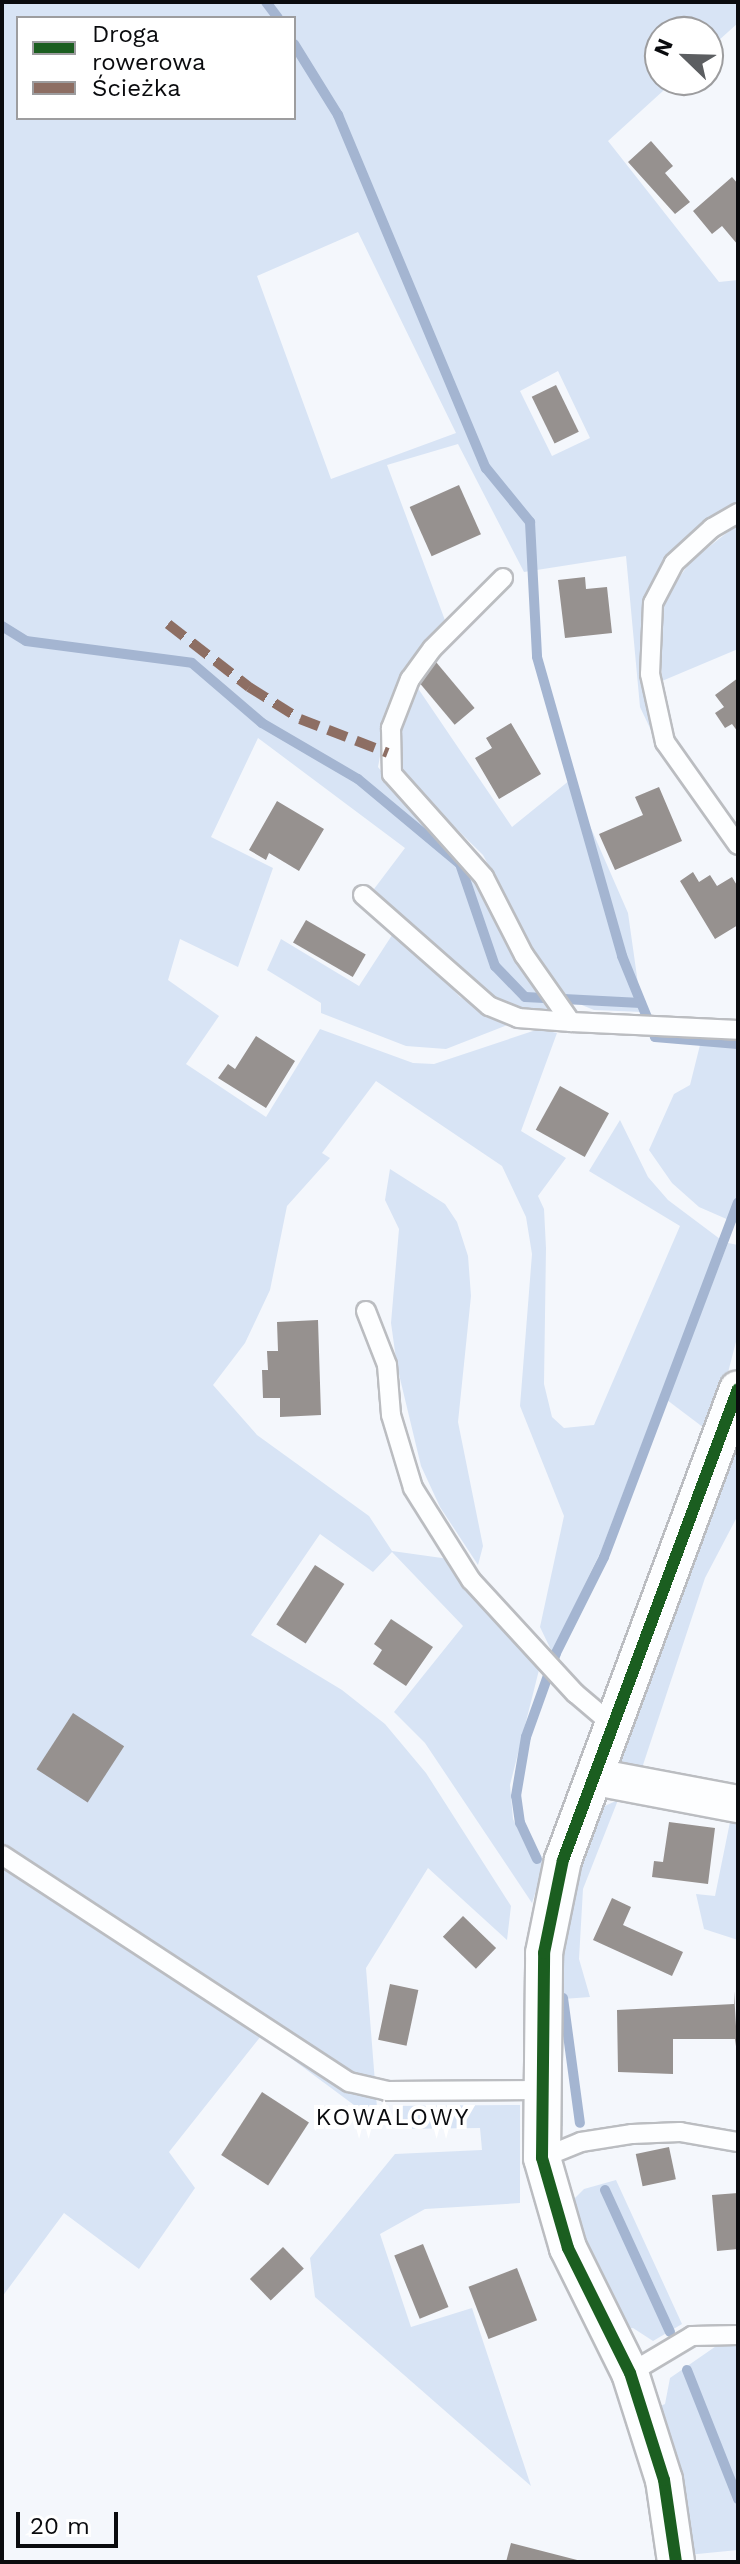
<!DOCTYPE html>
<html>
<head>
<meta charset="utf-8">
<style>
	body { margin:0 }
	#map { position:relative; width:740px; height:2564px; overflow:hidden; background:#f4f7fc; font-family:"Work Sans",sans-serif }
	div>[style] { position:absolute }
	[style*='--x'] { left:calc(var(--x)*1px); top:calc(var(--y)*1px); width:calc(var(--w)*1px); rotate:calc(var(--a)*1deg) }
	.green>* { inset:0; background:#d8e4f5 }
	.stream>* { height:10px; margin:-5px; padding:0 5px; transform-origin:5px; border-radius:5px; background:#a4b5d1 }
	.building>* { inset:0; background:#96918f; transform-origin:0 0 }
	.roads { filter:drop-shadow(2px 0 #bbbdc1) drop-shadow(-2px 0 #bbbdc1) drop-shadow(0 2px #bbbdc1) drop-shadow(0 -2px #bbbdc1) }
	.lane>* { height:18px; margin:-9px; padding:0 9px; transform-origin:9px; border-radius:9px; background:#fdfeff }
	.street>* { height:36px; margin:-18px; padding:0 18px; transform-origin:18px; border-radius:18px; background:#fdfeff }
	.quiet>* { height:10px; margin-top:-5px; transform-origin:0; background:repeating-linear-gradient(90deg,#8d6e63 0 20px,transparent 0 30px) }
	.cycleway>* { height:12px; margin:-6px; padding:0 6px; transform-origin:6px; border-radius:6px; background:#1b5e20 }
	span { translate:-50% -50%; white-space:nowrap; text-align:center; line-height:1.15; -webkit-text-stroke:8px #fff; paint-order:stroke }
	.quarter-label { font-size:24px; color:#0a0b0e; letter-spacing:2px }
	.frame { position:absolute; inset:0; border:4px solid #0a0b0e; pointer-events:none }
	.legend { position:absolute; left:16px; top:16px; width:280px; height:104px; box-sizing:border-box; background:#fff; border:2px solid #9d9d9f; margin:0; padding:10px 14px; list-style:none; font-size:24px; color:#0a0b0e }
	.legend li { display:flex; align-items:center; gap:16px; height:40px }
	.legend b { width:40px; border:2px solid #9d9d9f }
	.north { position:absolute; left:644px; top:16px; width:80px; height:80px; box-sizing:border-box; background:#fff; border:2px solid #9d9d9f; border-radius:50%; rotate:293deg; font-size:22px; font-weight:700; line-height:32px; text-align:center; color:#0a0b0e }
	.north::after { content:''; display:block; margin:auto; width:28px; height:36px; background:#5c5e61; clip-path:polygon(50% 0,100% 100%,50% 72%,0 100%) }
	.scale { position:absolute; left:16px; top:2512px; width:102px; height:36px; box-sizing:border-box; border:4px solid #0a0b0e; border-top:0; padding-left:10px; font-size:24px; line-height:28px; white-space:nowrap; color:#0a0b0e; -webkit-text-stroke:6px #fff; paint-order:stroke }
</style>
</head>
<body>
<div id="map">
	<div class="green">
		<i style="clip-path:polygon(evenodd,2px 2px,738px 2px,738px 23px,708px 50px,708px 32px,660px 32px,660px 80px,675px 80px,608px 141px,719px 282px,738px 280px,738px 504px,652px 589px,643px 628px,644px 684px,657px 743px,640px 707px,626px 556px,524px 572px,458px 444px,387px 465px,446px 623px,389px 708px,378px 767px,423px 825px,464px 861px,512px 950px,556px 1015px,500px 1003px,462px 974px,374px 889px,405px 848px,258px 738px,211px 837px,273px 868px,238px 967px,180px 939px,168px 980px,219px 1016px,186px 1064px,266px 1117px,320px 1029px,413px 1063px,434px 1064px,539px 1029px,557px 1033px,521px 1131px,566px 1158px,538px 1196px,544px 1209px,546px 1248px,544px 1384px,552px 1417px,564px 1428px,594px 1425px,680px 1226px,589px 1171px,620px 1120px,648px 1177px,668px 1200px,720px 1239px,601px 1551px,552px 1652px,540px 1627px,564px 1516px,520px 1406px,532px 1254px,526px 1217px,502px 1166px,376px 1081px,322px 1153px,330px 1158px,287px 1206px,270px 1290px,245px 1343px,213px 1385px,257px 1435px,369px 1516px,392px 1551px,449px 1559px,540px 1666px,510px 1785px,513px 1819px,529px 1852px,545px 1863px,532px 1903px,425px 1743px,394px 1712px,463px 1626px,392px 1552px,373px 1572px,320px 1534px,251px 1635px,342px 1690px,385px 1724px,426px 1773px,511px 1906px,507px 1940px,428px 1868px,366px 1968px,377px 2108px,354px 2105px,261px 2036px,169px 2152px,195px 2188px,139px 2269px,64px 2213px,2px 2297px,2px 2px,18px 18px,294px 18px,294px 118px,18px 118px,18px 18px,2px 2px,358px 232px,456px 433px,331px 479px,257px 276px,358px 232px,2px 2px,558px 371px,590px 438px,552px 456px,520px 391px,558px 371px)"></i>
		<i style="clip-path:polygon(738px 524px,738px 649px,662px 681px,659px 634px,665px 597px,691px 561px)"></i>
		<i style="clip-path:polygon(413px 681px,512px 827px,570px 780px,628px 913px,642px 1012px,594px 1010px,567px 999px,544px 969px,483px 855px,403px 776px,397px 768px,399px 719px)"></i>
		<i style="clip-path:polygon(396px 929px,460px 997px,515px 1022px,446px 1049px,406px 1046px,321px 1013px,321px 1003px,267px 970px,281px 939px,359px 986px)"></i>
		<i style="clip-path:polygon(712px 1038px,738px 1038px,738px 1224px,699px 1207px,672px 1183px,649px 1150px,674px 1094px,690px 1085px,700px 1045px)"></i>
		<i style="clip-path:polygon(390px 1169px,445px 1204px,457px 1222px,468px 1256px,471px 1296px,458px 1422px,483px 1546px,478px 1565px,440px 1507px,421px 1466px,397px 1366px,391px 1323px,399px 1229px,385px 1200px)"></i>
		<i style="clip-path:polygon(728px 1243px,738px 1245px,738px 1334px,712px 1434px,667px 1400px)"></i>
		<i style="clip-path:polygon(738px 1440px,738px 1515px,705px 1578px,640px 1774px,612px 1765px)"></i>
		<i style="clip-path:polygon(618px 1800px,583px 1889px,579px 1959px,590px 1997px,563px 1999px,563px 2126px,552px 2130px,555px 1998px,571px 1882px,596px 1810px)"></i>
		<i style="clip-path:polygon(731px 1817px,738px 1818px,738px 1940px,704px 1929px,696px 1894px,715px 1896px)"></i>
		<i style="clip-path:polygon(520px 2105px,520px 2203px,425px 2209px,380px 2234px,411px 2327px,472px 2308px,531px 2486px,315px 2297px,310px 2258px,395px 2154px,482px 2150px,480px 2128px,394px 2129px,393px 2106px)"></i>
		<i style="clip-path:polygon(616px 2180px,682px 2324px,653px 2341px,633px 2328px,620px 2330px,568px 2205px,584px 2189px)"></i>
		<i style="clip-path:polygon(722px 2342px,738px 2344px,738px 2550px,687px 2555px,656px 2408px,665px 2404px,670px 2378px)"></i>
	</div>
	<div class="stream">
		<i style="--x:266;--y:2;--w:20;--a:53"></i>
		<i style="--x:294;--y:44;--w:84;--a:58.2"></i>
		<i style="--x:338;--y:115;--w:383;--a:67.3"></i>
		<i style="--x:486;--y:468;--w:70;--a:50.8"></i>
		<i style="--x:530;--y:522;--w:135;--a:87"></i>
		<i style="--x:537;--y:657;--w:311;--a:74.1"></i>
		<i style="--x:622;--y:956;--w:87;--a:67.8"></i>
		<i style="--x:655;--y:1037;--w:83;--a:4.8"></i>
		<i style="--x:2;--y:626;--w:28;--a:32"></i>
		<i style="--x:26;--y:641;--w:167;--a:7.5"></i>
		<i style="--x:192;--y:663;--w:92;--a:40.6"></i>
		<i style="--x:262;--y:723;--w:111;--a:30.3"></i>
		<i style="--x:358;--y:779;--w:133;--a:39.8"></i>
		<i style="--x:460;--y:864;--w:108;--a:71.1"></i>
		<i style="--x:495;--y:966;--w:43;--a:45.9"></i>
		<i style="--x:525;--y:997;--w:116;--a:3"></i>
		<i style="--x:537;--y:1859;--w:40;--a:-115"></i>
		<i style="--x:520;--y:1823;--w:27;--a:-98"></i>
		<i style="--x:516;--y:1796;--w:60;--a:-80.4"></i>
		<i style="--x:526;--y:1737;--w:89;--a:-70.3"></i>
		<i style="--x:556;--y:1653;--w:107;--a:-63.4"></i>
		<i style="--x:604;--y:1557;--w:379;--a:-69.3"></i>
		<i style="--x:563;--y:1998;--w:126;--a:82.3"></i>
		<i style="--x:605;--y:2190;--w:156;--a:65.4"></i>
		<i style="--x:687;--y:2370;--w:139;--a:68.4"></i>
	</div>
	<div class="building">
		<i style="clip-path:polygon(651px 141px,673px 166px,665px 173px,690px 202px,675px 214px,628px 162px)"></i>
		<i style="clip-path:polygon(732px 177px,738px 184px,738px 245px,722px 226px,712px 234px,693px 211px)"></i>
		<i style="left:556px;top:385px;width:52px;height:27px;rotate:64deg"></i>
		<i style="left:459px;top:485px;width:54px;height:54px;rotate:66deg"></i>
		<i style="clip-path:polygon(585px 577px,586px 589px,607px 587px,612px 633px,565px 638px,558px 580px)"></i>
		<i style="left:436px;top:662px;width:60px;height:26px;rotate:50deg"></i>
		<i style="clip-path:polygon(738px 678px,738px 732px,732px 724px,725px 728px,715px 713px,724px 707px,715px 695px)"></i>
		<i style="clip-path:polygon(511px 723px,541px 774px,499px 799px,475px 758px,492px 748px,486px 738px)"></i>
		<i style="clip-path:polygon(659px 787px,682px 841px,615px 870px,599px 834px,643px 815px,635px 797px)"></i>
		<i style="clip-path:polygon(277px 801px,324px 829px,299px 871px,269px 853px,266px 860px,249px 850px)"></i>
		<i style="clip-path:polygon(693px 872px,699px 882px,710px 875px,717px 886px,732px 877px,738px 887px,738px 925px,715px 939px,680px 881px)"></i>
		<i style="left:306px;top:920px;width:69px;height:26px;rotate:30deg"></i>
		<i style="clip-path:polygon(256px 1036px,295px 1061px,266px 1108px,218px 1078px,228px 1064px,235px 1069px)"></i>
		<i style="left:560px;top:1086px;width:56px;height:50px;rotate:29deg"></i>
		<i style="clip-path:polygon(318px 1320px,321px 1415px,280px 1417px,280px 1398px,263px 1398px,262px 1370px,268px 1370px,267px 1351px,278px 1351px,277px 1322px)"></i>
		<i style="left:315px;top:1565px;width:35px;height:71px;rotate:33deg"></i>
		<i style="clip-path:polygon(391px 1619px,433px 1647px,406px 1686px,373px 1664px,382px 1650px,374px 1644px)"></i>
		<i style="left:73px;top:1713px;width:61px;height:67px;rotate:33deg"></i>
		<i style="clip-path:polygon(669px 1822px,715px 1828px,708px 1884px,652px 1877px,654px 1861px,663px 1862px)"></i>
		<i style="clip-path:polygon(612px 1898px,631px 1907px,623px 1925px,683px 1952px,672px 1976px,593px 1940px)"></i>
		<i style="left:463px;top:1916px;width:46px;height:29px;rotate:44deg"></i>
		<i style="left:390px;top:1984px;width:29px;height:57px;rotate:12deg"></i>
		<i style="clip-path:polygon(734px 1991px,738px 2061px,735px 2039px,673px 2039px,673px 2074px,618px 2072px,617px 2010px,734px 2004px)"></i>
		<i style="left:262px;top:2092px;width:56px;height:75px;rotate:33deg"></i>
		<i style="left:669px;top:2147px;width:33px;height:34px;rotate:78deg"></i>
		<i style="clip-path:polygon(738px 2193px,738px 2249px,717px 2251px,712px 2195px)"></i>
		<i style="left:423px;top:2244px;width:68px;height:31px;rotate:68deg"></i>
		<i style="left:283px;top:2247px;width:30px;height:46px;rotate:46deg"></i>
		<i style="left:517px;top:2268px;width:56px;height:52px;rotate:69deg"></i>
		<i style="clip-path:polygon(511px 2543px,581px 2561px,581px 2562px,506px 2562px)"></i>
	</div>
	<div class="roads">
		<div class="lane">
			<i style="--x:738;--y:513;--w:30;--a:150"></i>
			<i style="--x:712;--y:528;--w:52;--a:137.4"></i>
			<i style="--x:674;--y:563;--w:45;--a:117.7"></i>
			<i style="--x:653;--y:603;--w:71;--a:92.4"></i>
			<i style="--x:650;--y:674;--w:70;--a:77.6"></i>
			<i style="--x:665;--y:742;--w:126;--a:54.7"></i>
			<i style="--x:503;--y:578;--w:100;--a:135"></i>
			<i style="--x:432;--y:649;--w:37;--a:126"></i>
			<i style="--x:410;--y:679;--w:53;--a:111.2"></i>
			<i style="--x:391;--y:728;--w:46;--a:88.8"></i>
			<i style="--x:392;--y:774;--w:138;--a:48.2"></i>
			<i style="--x:484;--y:877;--w:88;--a:62.9"></i>
			<i style="--x:524;--y:955;--w:82;--a:55"></i>
			<i style="--x:571;--y:1022;--w:167;--a:2.7"></i>
			<i style="--x:363;--y:895;--w:168;--a:41.4"></i>
			<i style="--x:489;--y:1006;--w:31;--a:22"></i>
			<i style="--x:518;--y:1018;--w:53;--a:4.3"></i>
			<i style="--x:366;--y:1311;--w:58;--a:68.7"></i>
			<i style="--x:387;--y:1365;--w:50;--a:85.4"></i>
			<i style="--x:391;--y:1415;--w:76;--a:73.2"></i>
			<i style="--x:413;--y:1488;--w:109;--a:57.8"></i>
			<i style="--x:471;--y:1580;--w:154;--a:47.4"></i>
			<i style="--x:575;--y:1693;--w:52;--a:40.4"></i>
			<i style="--x:2;--y:1855;--w:415;--a:33.2"></i>
			<i style="--x:349;--y:2082;--w:39;--a:13"></i>
			<i style="--x:387;--y:2091;--w:153;--a:-0.4"></i>
			<i style="--x:542;--y:2158;--w:42;--a:-22.3"></i>
			<i style="--x:581;--y:2142;--w:52;--a:-8.9"></i>
			<i style="--x:632;--y:2134;--w:48;--a:-2.4"></i>
			<i style="--x:680;--y:2132;--w:59;--a:9.8"></i>
			<i style="--x:630;--y:2373;--w:72;--a:-30.8"></i>
			<i style="--x:692;--y:2336;--w:46;--a:-1.2"></i>
		</div>
		<div class="street">
			<i style="--x:595;--y:1777;--w:146;--a:10.7"></i>
			<i style="--x:676;--y:2562;--w:83;--a:-98.3"></i>
			<i style="--x:664;--y:2480;--w:112;--a:-107.6"></i>
			<i style="--x:630;--y:2373;--w:140;--a:-116.4"></i>
			<i style="--x:568;--y:2248;--w:94;--a:-106.1"></i>
			<i style="--x:542;--y:2158;--w:205;--a:-89.4"></i>
			<i style="--x:544;--y:1953;--w:95;--a:-78.5"></i>
			<i style="--x:563;--y:1860;--w:502;--a:-69.62"></i>
		</div>
	</div>
	<div class="quiet">
		<i style="--x:168;--y:624;--w:103;--a:37.9"></i>
		<i style="--x:249;--y:687;--w:60;--a:32.1"></i>
		<i style="--x:300;--y:719;--w:94;--a:21.1"></i>
	</div>
	<div class="cycleway">
		<i style="--x:676;--y:2562;--w:83;--a:-98.3"></i>
		<i style="--x:664;--y:2480;--w:112;--a:-107.6"></i>
		<i style="--x:630;--y:2373;--w:140;--a:-116.4"></i>
		<i style="--x:568;--y:2248;--w:94;--a:-106.1"></i>
		<i style="--x:542;--y:2158;--w:205;--a:-89.4"></i>
		<i style="--x:544;--y:1953;--w:95;--a:-78.5"></i>
		<i style="--x:563;--y:1860;--w:502;--a:-69.62"></i>
	</div>
	<div class="quarter-label">
		<span style="left:393px;top:2118px">KOWALOWY</span>
	</div>
	<div class="frame"></div>
	<ul class="legend">
	<li><b style="height:10px;background:#1b5e20"></b>Droga rowerowa</li>
	<li><b style="height:10px;background:#8d6e63"></b>Ścieżka</li>
	</ul>
	<div class="north">N</div>
	<div class="scale">20 m</div>
</div>
</body>
</html>
